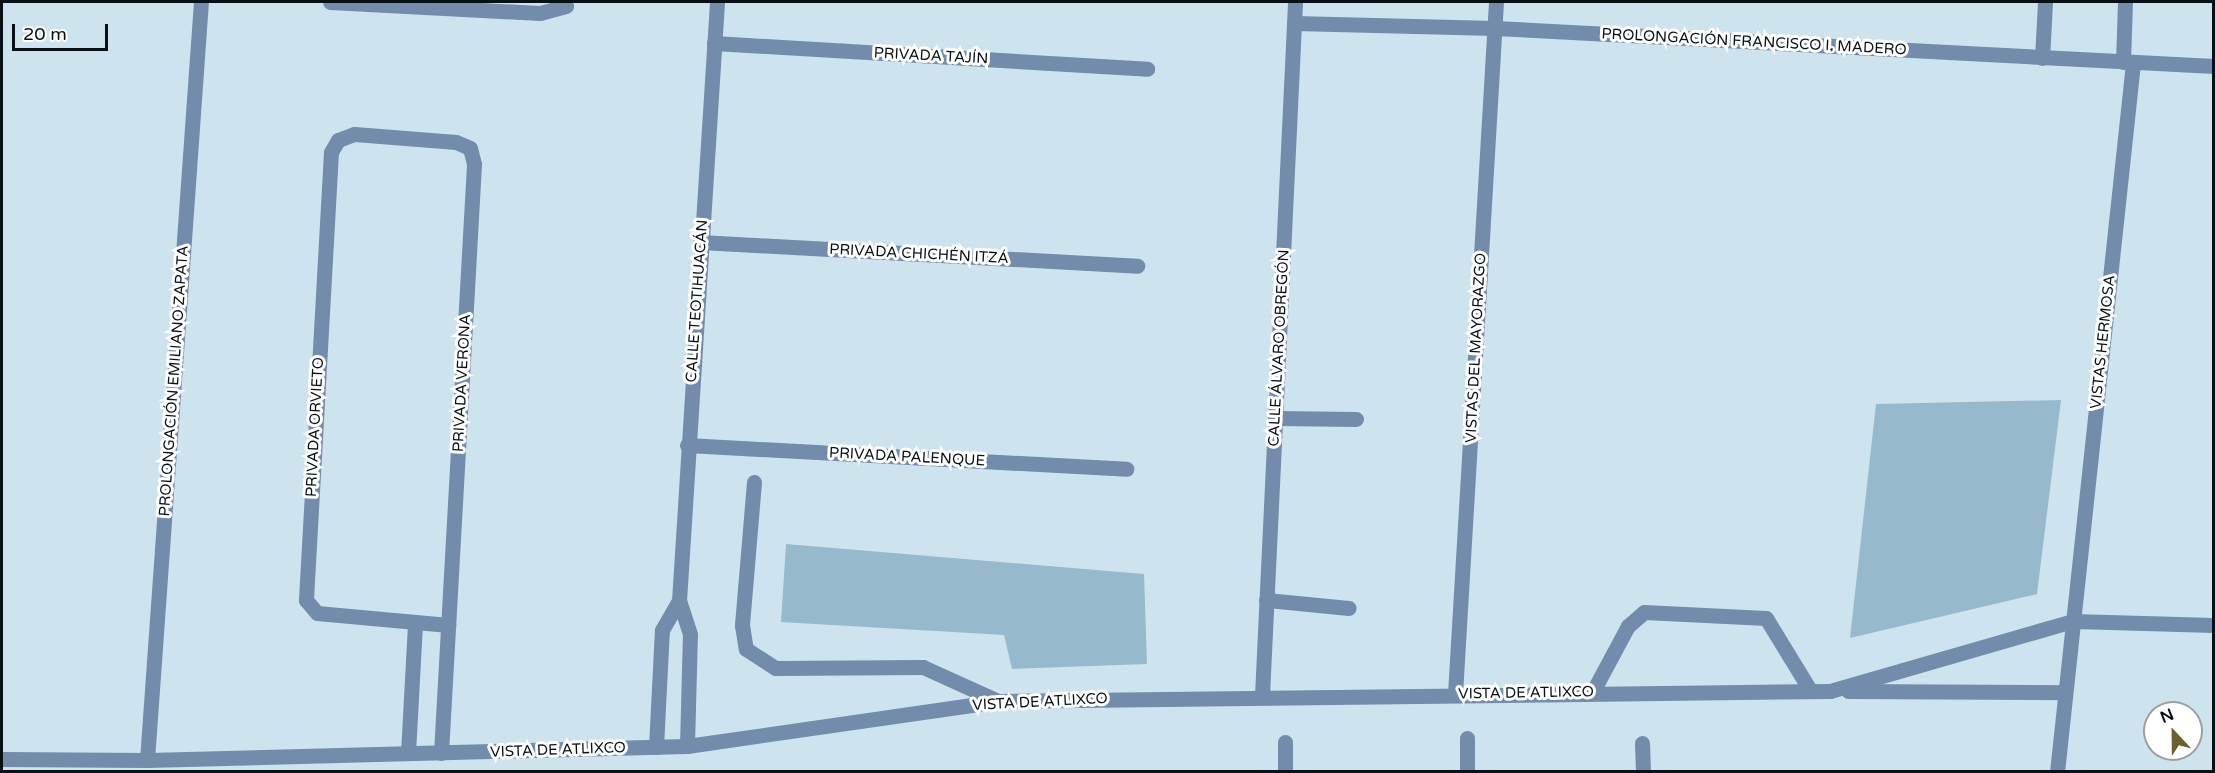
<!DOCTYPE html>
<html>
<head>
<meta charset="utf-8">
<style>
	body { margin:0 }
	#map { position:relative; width:2215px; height:773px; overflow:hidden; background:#cde4ef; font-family:"Varela Round",sans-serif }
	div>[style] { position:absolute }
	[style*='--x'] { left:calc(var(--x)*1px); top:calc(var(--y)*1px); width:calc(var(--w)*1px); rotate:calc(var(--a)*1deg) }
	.green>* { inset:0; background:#96bacc }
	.lane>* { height:15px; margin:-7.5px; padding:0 7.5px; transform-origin:7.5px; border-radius:7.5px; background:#748cab }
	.street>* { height:15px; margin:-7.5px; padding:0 7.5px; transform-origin:7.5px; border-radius:7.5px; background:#748cab }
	span { translate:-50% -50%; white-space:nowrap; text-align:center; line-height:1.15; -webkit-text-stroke:6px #fff; paint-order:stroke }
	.street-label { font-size:15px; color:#081013 }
	.frame { position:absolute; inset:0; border:3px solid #081013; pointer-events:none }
	.north { position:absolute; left:2143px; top:701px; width:60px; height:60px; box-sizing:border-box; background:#fff; border:2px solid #9c9fa1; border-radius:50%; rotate:338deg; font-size:16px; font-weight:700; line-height:24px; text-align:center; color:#081013 }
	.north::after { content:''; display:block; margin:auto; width:21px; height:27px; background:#6c612e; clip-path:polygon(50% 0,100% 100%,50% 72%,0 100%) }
	.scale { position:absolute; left:12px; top:24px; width:96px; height:27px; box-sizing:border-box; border:3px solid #081013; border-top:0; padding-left:8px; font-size:18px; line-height:21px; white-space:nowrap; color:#081013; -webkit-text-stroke:4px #fff; paint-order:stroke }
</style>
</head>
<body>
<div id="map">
	<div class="green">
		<i style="clip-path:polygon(2061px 400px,2037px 594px,1850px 638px,1876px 404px)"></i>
		<i style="clip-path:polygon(786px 544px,1144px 574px,1147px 664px,1012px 669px,1004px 635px,781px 622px)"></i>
	</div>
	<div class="lane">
		<i style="--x:2123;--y:62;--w:60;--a:-88.1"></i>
		<i style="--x:1275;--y:418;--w:81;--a:0.7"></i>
		<i style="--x:754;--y:482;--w:144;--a:94.8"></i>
		<i style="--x:742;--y:625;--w:24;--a:81"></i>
		<i style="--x:746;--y:649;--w:35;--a:33"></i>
		<i style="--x:775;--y:668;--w:148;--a:-0.4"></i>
		<i style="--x:923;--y:667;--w:82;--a:24.4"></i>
		<i style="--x:1266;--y:600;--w:83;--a:5.5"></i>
		<i style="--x:1592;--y:693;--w:76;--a:-61.8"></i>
		<i style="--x:1628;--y:626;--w:21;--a:-41"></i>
		<i style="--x:1644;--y:612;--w:122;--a:2.8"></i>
		<i style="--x:1766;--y:618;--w:84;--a:58.6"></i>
	</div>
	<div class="street">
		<i style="--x:330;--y:2;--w:210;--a:3"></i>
		<i style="--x:540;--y:13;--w:27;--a:-15"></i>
		<i style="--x:1294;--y:23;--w:201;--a:1.4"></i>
		<i style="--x:1495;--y:28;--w:720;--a:3.03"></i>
		<i style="--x:714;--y:43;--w:434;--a:3.4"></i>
		<i style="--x:2042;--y:58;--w:56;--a:-86.9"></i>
		<i style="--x:700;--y:242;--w:438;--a:3.1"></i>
		<i style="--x:687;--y:445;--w:440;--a:3.1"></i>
		<i style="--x:1848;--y:691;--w:217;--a:0.3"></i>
		<i style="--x:1455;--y:694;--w:693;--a:-86.61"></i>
		<i style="--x:1262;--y:695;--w:694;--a:-87.27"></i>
		<i style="--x:1467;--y:738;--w:34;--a:90"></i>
		<i style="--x:1285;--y:742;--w:30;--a:90"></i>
		<i style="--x:1642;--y:743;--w:29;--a:88"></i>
		<i style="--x:687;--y:746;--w:112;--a:-88.5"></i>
		<i style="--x:690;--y:634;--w:35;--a:-108"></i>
		<i style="--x:679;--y:601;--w:600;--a:-86.37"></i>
		<i style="--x:656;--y:747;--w:117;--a:-87.1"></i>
		<i style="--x:662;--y:630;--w:34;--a:-60"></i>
		<i style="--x:408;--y:753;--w:131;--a:-86.9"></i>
		<i style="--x:441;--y:753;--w:590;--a:-86.79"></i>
		<i style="--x:474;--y:164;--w:16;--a:-104"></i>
		<i style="--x:470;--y:148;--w:15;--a:-157"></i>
		<i style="--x:456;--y:142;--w:102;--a:-175.5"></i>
		<i style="--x:354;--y:134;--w:17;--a:159"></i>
		<i style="--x:338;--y:140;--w:14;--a:120"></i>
		<i style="--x:331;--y:152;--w:449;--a:93.2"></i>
		<i style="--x:306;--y:600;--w:17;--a:50"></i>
		<i style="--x:317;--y:613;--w:132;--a:5.2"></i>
		<i style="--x:2;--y:759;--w:145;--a:0.4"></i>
		<i style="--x:147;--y:760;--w:540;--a:-1.49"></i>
		<i style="--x:687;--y:746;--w:314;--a:-8.2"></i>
		<i style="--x:998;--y:701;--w:832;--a:-0.69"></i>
		<i style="--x:1830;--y:691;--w:253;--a:-16.1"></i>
		<i style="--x:2073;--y:621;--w:141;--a:1.6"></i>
		<i style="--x:147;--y:760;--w:760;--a:-85.93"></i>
		<i style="--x:2057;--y:772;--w:713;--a:-83.88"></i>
	</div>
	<div class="street-label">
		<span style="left:1754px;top:42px;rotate:3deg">PROLONGACIÓN FRANCISCO I. MADERO</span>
		<span style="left:931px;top:56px;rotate:3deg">PRIVADA TAJÍN</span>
		<span style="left:919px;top:254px;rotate:3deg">PRIVADA CHICHÉN ITZÁ</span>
		<span style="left:697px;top:301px;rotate:-86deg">CALLE TEOTIHUACÁN</span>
		<span style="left:2103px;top:342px;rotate:-84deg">VISTAS HERMOSA</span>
		<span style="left:1279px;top:348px;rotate:-87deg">CALLE ÁLVARO OBREGÓN</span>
		<span style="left:1476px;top:348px;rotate:-87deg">VISTAS DEL MAYORAZGO</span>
		<span style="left:174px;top:381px;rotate:-86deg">PROLONGACIÓN EMILIANO ZAPATA</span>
		<span style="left:462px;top:383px;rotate:-87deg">PRIVADA VERONA</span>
		<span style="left:315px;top:427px;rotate:-87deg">PRIVADA ORVIETO</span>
		<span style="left:907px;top:457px;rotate:3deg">PRIVADA PALENQUE</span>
		<span style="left:1526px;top:693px;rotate:-1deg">VISTA DE ATLIXCO</span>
		<span style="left:1040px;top:702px;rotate:-3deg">VISTA DE ATLIXCO</span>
		<span style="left:558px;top:750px;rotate:-2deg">VISTA DE ATLIXCO</span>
	</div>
	<div class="frame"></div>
	<div class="north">N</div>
	<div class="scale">20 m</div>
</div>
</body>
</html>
